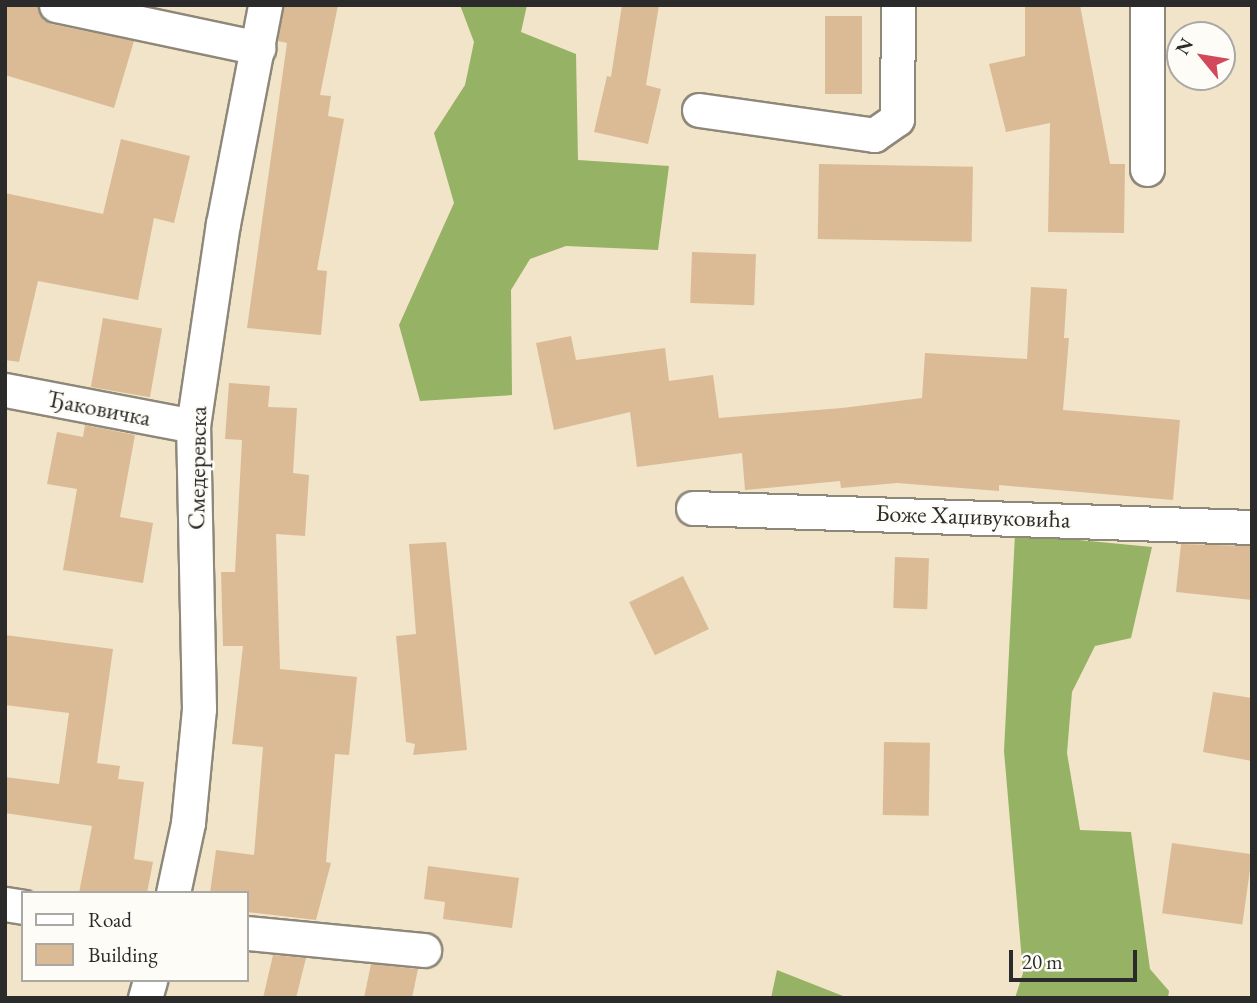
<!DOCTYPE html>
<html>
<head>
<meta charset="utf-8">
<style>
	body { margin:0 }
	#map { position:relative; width:1257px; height:1003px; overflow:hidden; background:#f1e4c8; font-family:"EB Garamond",serif }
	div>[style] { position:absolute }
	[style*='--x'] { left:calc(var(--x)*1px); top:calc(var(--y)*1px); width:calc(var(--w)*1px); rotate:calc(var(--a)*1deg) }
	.forest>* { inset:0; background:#96b264 }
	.building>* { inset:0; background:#dbbb95; transform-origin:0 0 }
	.roads { filter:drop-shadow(2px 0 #8e887a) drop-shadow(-2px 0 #8e887a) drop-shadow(0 2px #8e887a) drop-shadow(0 -2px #8e887a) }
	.street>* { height:33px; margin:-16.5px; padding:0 16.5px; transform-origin:16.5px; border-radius:16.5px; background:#fff }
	span { translate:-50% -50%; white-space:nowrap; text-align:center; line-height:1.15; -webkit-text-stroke:5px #fdfcf7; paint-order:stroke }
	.street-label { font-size:24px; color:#2b2b2b }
	.frame { position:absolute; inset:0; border:7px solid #2b2b2b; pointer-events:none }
	.legend { position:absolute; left:21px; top:891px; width:228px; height:91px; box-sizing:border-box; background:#fdfcf7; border:2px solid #a9a8a5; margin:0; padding:9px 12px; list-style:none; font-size:21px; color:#2b2b2b }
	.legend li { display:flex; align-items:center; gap:14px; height:35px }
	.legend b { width:35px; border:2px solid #a9a8a5 }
	.north { position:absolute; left:1166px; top:21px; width:70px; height:70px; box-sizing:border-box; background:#fdfcf7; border:2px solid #a9a8a5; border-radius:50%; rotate:300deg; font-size:19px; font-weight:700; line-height:28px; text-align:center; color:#2b2b2b }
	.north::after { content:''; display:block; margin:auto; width:24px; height:32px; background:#d1495b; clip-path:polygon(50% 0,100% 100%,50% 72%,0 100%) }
	.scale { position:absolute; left:1009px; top:950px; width:128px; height:32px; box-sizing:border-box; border:4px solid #2b2b2b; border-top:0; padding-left:9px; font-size:21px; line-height:24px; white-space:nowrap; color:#2b2b2b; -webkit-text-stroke:5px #fdfcf7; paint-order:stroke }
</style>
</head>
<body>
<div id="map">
	<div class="forest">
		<i style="clip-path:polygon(460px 5px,527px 5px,521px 32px,576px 54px,578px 160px,669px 166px,658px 250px,566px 246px,530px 259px,511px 290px,512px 395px,420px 401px,399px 325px,454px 203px,434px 133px,465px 85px,474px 42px)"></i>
		<i style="clip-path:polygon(1015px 534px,1152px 547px,1131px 638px,1095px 646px,1072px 692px,1067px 753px,1080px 830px,1131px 832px,1150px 969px,1169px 991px,1168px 998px,1015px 998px,1023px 973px,1004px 751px)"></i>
		<i style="clip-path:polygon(777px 970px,848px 998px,771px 998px)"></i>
	</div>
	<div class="building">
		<i style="clip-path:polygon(5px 5px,37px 5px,43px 19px,51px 24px,134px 41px,114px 108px,5px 75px)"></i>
		<i style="clip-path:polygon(284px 5px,338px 5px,320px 95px,331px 96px,328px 116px,344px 119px,317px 270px,327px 271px,321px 335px,247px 328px,287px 43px,278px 41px)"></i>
		<i style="clip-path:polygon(622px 5px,659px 5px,646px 85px,661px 89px,648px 144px,594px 132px,607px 76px,611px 77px)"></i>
		<i style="clip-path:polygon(1025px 5px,1080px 5px,1110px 164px,1125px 164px,1124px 233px,1048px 232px,1050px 123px,1006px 132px,989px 64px,1025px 56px)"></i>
		<i style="left:825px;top:16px;width:37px;height:78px"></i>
		<i style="clip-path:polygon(121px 139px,190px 156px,174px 223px,154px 218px,138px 300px,38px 281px,19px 362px,5px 360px,5px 193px,103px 214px)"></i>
		<i style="left:819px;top:164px;width:154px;height:75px;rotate:1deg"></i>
		<i style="left:692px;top:252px;width:64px;height:51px;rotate:2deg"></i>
		<i style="clip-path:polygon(1031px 287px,1067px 289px,1064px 338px,1069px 338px,1063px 410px,1180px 420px,1173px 500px,999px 485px,999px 491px,897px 483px,841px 488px,840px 481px,745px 490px,742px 453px,637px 467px,630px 412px,554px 430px,536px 343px,571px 336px,576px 360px,665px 348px,669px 381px,713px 375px,719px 418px,842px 408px,922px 398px,925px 353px,1027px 359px)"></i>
		<i style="left:103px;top:318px;width:60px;height:70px;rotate:10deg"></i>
		<i style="clip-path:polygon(229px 383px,270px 386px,268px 407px,297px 408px,293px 473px,309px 475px,305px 536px,276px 534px,280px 669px,357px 677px,349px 755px,335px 754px,326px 862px,331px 863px,316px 920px,247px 912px,247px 893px,210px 893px,216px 850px,254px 855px,263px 747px,232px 744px,243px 646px,223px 646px,221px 572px,235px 572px,242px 440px,225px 439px)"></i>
		<i style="clip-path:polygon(85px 425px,135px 435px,120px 517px,153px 523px,143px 583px,63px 570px,77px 489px,47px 484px,57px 432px,83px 437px)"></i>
		<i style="clip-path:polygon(446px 542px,467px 750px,413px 755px,415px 744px,406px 742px,396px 636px,416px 634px,409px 544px)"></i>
		<i style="clip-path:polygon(1181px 544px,1252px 546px,1252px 600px,1176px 592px)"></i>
		<i style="left:895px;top:557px;width:34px;height:51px;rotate:2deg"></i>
		<i style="left:683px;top:576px;width:59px;height:60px;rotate:64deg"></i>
		<i style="clip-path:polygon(5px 635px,113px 649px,97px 763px,120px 766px,118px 779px,144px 782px,134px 859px,153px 862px,147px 893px,79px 893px,92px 826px,5px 813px,5px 777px,59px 784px,69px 713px,5px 705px)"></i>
		<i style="clip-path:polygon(1213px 692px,1252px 698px,1252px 761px,1203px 752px)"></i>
		<i style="left:884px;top:742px;width:46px;height:73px;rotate:1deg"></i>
		<i style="left:1172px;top:843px;width:81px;height:71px;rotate:8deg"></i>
		<i style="clip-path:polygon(428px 866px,519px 878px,512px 928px,443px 919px,445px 902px,424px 899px)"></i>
		<i style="clip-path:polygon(273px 955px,306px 958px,296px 998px,263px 998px)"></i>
		<i style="clip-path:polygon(371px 964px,418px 969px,412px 998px,364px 998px)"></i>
	</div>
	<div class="roads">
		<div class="street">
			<i style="--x:56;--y:5;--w:207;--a:12"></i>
			<i style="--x:699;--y:110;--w:177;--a:8.1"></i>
			<i style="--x:874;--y:135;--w:28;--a:-35"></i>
			<i style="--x:897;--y:119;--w:114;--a:-89.5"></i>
			<i style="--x:1147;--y:169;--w:164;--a:-90"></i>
			<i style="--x:5;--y:390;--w:191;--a:10.8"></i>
			<i style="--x:693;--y:508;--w:559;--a:1.95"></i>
			<i style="--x:173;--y:893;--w:72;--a:-77.9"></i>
			<i style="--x:188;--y:823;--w:115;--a:-84.5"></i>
			<i style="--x:199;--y:709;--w:283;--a:-91.2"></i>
			<i style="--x:193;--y:426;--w:204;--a:-81.6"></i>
			<i style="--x:223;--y:224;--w:223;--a:-79.1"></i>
			<i style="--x:5;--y:904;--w:18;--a:9"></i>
			<i style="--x:247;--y:933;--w:178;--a:5.5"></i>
			<i style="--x:145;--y:998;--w:19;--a:-74"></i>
		</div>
	</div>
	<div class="street-label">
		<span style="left:99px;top:408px;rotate:11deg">Ђаковичка</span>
		<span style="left:197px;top:468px;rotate:-89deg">Смедеревска</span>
		<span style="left:973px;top:516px;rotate:2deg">Боже Хаџивуковића</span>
	</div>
	<div class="frame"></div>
	<ul class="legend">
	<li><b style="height:9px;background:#fff"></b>Road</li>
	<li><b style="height:19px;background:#dbbb95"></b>Building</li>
	</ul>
	<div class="north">N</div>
	<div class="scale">20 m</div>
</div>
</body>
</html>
